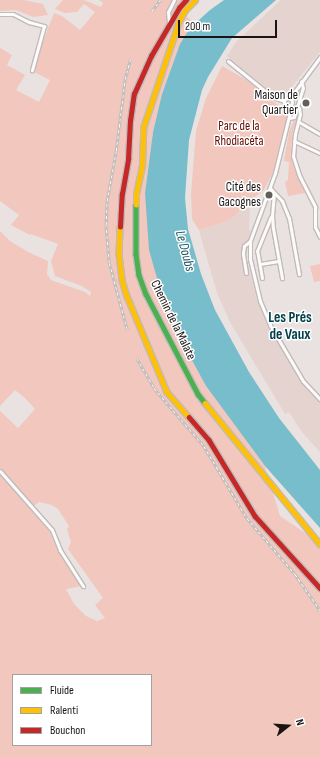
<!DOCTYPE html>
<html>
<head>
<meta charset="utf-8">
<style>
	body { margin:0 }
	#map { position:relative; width:320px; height:758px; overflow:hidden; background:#eae2e0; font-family:"Sofia Sans Condensed",sans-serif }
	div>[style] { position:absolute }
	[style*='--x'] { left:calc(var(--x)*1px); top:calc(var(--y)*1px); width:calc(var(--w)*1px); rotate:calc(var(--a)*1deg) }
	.built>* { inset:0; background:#e5d3d0 }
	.green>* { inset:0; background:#f1c7be }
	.water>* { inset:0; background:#77bdcc }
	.roads { filter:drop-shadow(1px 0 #c1bbba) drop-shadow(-1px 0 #c1bbba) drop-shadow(0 1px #c1bbba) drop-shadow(0 -1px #c1bbba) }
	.street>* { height:3px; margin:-1.5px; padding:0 1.5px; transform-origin:1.5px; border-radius:1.5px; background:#fcfbfa }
	.street>.ring { margin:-1.5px; padding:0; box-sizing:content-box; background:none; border:3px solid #fcfbfa; border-radius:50% }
	.fast>* { height:4.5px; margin:-2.25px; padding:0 2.25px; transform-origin:2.25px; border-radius:2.25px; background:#4caf50 }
	.slow>* { height:4.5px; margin:-2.25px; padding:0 2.25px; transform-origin:2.25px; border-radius:2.25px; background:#ffc107 }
	.jam>* { height:4.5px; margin:-2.25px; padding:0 2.25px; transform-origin:2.25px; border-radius:2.25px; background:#c62828 }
	.rail>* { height:2.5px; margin-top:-1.25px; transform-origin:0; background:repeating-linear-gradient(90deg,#fff 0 3px,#c0bebd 0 6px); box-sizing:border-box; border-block:1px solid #c0bebd }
	.dots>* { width:11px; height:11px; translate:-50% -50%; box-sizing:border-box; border:2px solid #fff; border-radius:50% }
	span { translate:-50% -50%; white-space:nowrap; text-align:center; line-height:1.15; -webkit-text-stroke:3px #fff; paint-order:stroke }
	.poi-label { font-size:13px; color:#1a1514 }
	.right { translate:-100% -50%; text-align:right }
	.park-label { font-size:13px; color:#620900 }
	.street-label { font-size:13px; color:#1a1514 }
	.water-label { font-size:14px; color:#1b5561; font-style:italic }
	.quarter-label { font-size:15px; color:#01404c; font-weight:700 }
	.legend { position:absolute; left:12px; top:674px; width:140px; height:72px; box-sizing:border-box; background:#fff; border:1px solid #a3a1a1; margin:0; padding:5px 7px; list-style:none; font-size:12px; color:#1a1514 }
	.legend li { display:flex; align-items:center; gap:8px; height:20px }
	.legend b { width:20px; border:1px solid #a3a1a1 }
	.north { position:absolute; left:268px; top:706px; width:40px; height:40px; -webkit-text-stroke:3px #fff; paint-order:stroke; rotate:73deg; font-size:11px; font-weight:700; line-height:16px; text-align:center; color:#1a1514 }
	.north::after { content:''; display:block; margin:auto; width:14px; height:18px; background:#1a1514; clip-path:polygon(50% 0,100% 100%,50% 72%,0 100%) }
	.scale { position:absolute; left:178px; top:20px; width:99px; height:18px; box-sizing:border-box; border:2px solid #1a1514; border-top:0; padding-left:5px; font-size:12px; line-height:14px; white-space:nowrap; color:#1a1514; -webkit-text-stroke:3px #fff; paint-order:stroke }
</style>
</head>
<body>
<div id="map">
	<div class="built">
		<i style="clip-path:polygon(281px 0,320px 0,320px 52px,286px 94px,280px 94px,272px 93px,227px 56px,236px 42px)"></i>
		<i style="clip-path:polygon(250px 202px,249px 230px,251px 231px,246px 256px,257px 300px,266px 321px,307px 390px,320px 401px,320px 452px,302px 432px,289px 412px,285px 414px,231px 324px,217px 293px,204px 248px,199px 230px,224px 222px,235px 216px,243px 206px)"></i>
	</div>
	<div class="green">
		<i style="clip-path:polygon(0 0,23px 0,43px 4px,48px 15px,33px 17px,16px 10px,0 11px)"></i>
		<i style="clip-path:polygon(evenodd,63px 0,84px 0,101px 7px,103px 3px,99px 0,183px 0,176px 9px,195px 23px,180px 44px,162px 94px,153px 132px,145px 193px,167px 306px,188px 353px,206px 386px,265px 466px,280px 516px,320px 543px,320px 758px,0 758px,0 474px,25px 499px,50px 532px,58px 551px,76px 576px,81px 586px,66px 589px,74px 604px,86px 616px,97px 621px,105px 618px,95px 605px,103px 598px,68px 549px,71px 542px,67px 529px,69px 526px,58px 509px,52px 505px,39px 502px,34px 506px,0 469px,0 411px,18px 428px,35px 409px,25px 398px,15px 390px,0 406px,0 231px,10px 241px,28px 252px,48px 261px,47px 274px,51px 280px,85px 292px,90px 296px,91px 292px,82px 286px,55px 276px,51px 261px,58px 244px,31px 234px,30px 235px,11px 225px,19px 215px,0 201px,0 48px,12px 55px,7px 65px,25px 75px,16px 90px,39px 102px,50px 80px,34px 72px,38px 54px,54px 13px,62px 16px,80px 30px,95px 12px,84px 4px,77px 12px,65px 13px,55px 9px,63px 0,13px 675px,151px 675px,151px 745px,13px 745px,13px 675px)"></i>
		<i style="clip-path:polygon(222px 66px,248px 81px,288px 113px,274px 170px,264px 190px,243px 206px,235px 216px,224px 222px,199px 230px,192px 219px,191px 194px,196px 131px,206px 98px)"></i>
		<i style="clip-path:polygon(296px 116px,298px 117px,293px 130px,291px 152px,294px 168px,305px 193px,288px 196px,285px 182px,288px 180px,289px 162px,284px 161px,289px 132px)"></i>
		<i style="clip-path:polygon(320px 264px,320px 281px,314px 282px,310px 266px)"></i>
	</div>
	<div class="water">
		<i style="clip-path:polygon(224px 0,276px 0,232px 38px,208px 77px,202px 90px,189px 140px,185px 198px,188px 229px,201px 274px,215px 310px,249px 372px,279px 418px,320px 470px,320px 528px,265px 466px,206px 386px,188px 353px,159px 285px,149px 250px,145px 193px,153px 132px,162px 94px,180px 44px,190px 28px,210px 10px)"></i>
	</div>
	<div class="roads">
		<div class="street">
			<i style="--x:0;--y:14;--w:13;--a:0"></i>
			<i style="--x:13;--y:14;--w:18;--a:27"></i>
			<i style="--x:29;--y:22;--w:16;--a:15"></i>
			<i style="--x:44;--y:26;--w:46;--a:105.3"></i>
			<i style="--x:169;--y:23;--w:11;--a:-95"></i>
			<i style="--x:168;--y:12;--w:13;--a:-63"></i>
			<i style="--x:228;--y:61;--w:55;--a:39.1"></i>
			<i style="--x:271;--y:96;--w:14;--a:21"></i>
			<i style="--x:290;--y:98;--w:51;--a:-53.8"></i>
			<i class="ring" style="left:284px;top:98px;width:5px;height:5px"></i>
			<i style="--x:289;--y:105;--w:7;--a:82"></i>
			<i style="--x:290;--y:112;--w:63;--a:103.8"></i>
			<i style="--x:275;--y:173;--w:72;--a:110.2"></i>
			<i style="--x:250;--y:241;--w:18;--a:90"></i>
			<i style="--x:250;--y:259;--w:43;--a:76.6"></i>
			<i style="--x:260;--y:301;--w:26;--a:67"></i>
			<i style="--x:270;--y:325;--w:65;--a:59.5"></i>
			<i style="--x:303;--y:381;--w:25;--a:47"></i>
			<i style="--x:297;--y:106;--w:3;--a:45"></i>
			<i style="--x:299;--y:108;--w:6;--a:81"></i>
			<i style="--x:300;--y:114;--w:21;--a:104"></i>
			<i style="--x:295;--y:134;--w:22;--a:95"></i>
			<i style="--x:293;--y:156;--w:22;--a:72"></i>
			<i style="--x:300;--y:177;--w:34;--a:63"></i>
			<i style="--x:315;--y:207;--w:20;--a:90"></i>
			<i style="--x:315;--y:227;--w:11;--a:63"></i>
			<i style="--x:289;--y:118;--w:5;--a:-11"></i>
			<i style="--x:294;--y:117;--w:30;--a:-73"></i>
			<i style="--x:303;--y:88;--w:7;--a:-106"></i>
			<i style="--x:299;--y:122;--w:24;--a:30"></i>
			<i style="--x:294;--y:141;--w:29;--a:25"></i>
			<i style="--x:270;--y:188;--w:18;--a:47"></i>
			<i style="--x:282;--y:201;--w:18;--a:68"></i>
			<i style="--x:289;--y:218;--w:57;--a:79.9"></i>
			<i style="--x:274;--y:193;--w:22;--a:95"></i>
			<i style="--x:272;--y:215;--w:13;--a:86"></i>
			<i style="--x:273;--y:228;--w:51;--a:79.8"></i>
			<i style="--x:260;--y:264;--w:19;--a:-9"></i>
			<i style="--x:246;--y:273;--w:20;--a:-99"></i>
			<i style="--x:243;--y:253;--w:7;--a:-82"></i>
			<i style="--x:244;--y:246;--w:8;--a:-40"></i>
			<i style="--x:262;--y:278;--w:27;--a:-100"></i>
			<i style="--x:257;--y:251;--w:37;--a:-68"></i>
			<i style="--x:0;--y:471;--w:79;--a:48.6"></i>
			<i style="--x:52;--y:530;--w:22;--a:68"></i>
			<i style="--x:60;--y:550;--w:43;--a:57.4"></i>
		</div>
		<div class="fast">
			<i style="--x:136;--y:205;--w:49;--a:90"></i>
			<i style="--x:136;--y:254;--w:21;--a:82"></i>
			<i style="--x:139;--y:275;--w:20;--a:70"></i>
			<i style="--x:146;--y:294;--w:113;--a:62.5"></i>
			<i style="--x:198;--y:394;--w:11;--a:52"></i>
		</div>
		<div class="slow">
			<i style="--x:136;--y:205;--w:11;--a:-90"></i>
			<i style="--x:136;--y:194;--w:30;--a:-78"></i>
			<i style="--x:142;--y:165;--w:37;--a:-88"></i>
			<i style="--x:143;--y:128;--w:113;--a:-71.4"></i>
			<i style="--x:179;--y:21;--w:13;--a:-61"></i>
			<i style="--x:185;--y:10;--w:14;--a:-45"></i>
			<i style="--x:120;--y:227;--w:27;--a:92"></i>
			<i style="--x:119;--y:254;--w:26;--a:83"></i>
			<i style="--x:122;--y:280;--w:17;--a:73"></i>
			<i style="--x:127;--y:296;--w:104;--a:67.4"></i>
			<i style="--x:167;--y:392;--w:33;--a:49"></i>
			<i style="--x:205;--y:403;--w:182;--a:50.8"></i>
		</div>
		<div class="jam">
			<i style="--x:120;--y:227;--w:33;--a:-87"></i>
			<i style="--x:122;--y:194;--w:36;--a:-80"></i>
			<i style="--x:128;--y:159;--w:38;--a:-87"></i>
			<i style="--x:130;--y:121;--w:27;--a:-82"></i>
			<i style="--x:134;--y:94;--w:42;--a:-65.9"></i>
			<i style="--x:151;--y:56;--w:56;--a:-59.7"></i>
			<i style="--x:179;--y:8;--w:11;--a:-49"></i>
			<i style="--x:189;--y:417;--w:30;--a:49"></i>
			<i style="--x:209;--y:440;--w:89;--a:58.8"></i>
			<i style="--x:255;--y:516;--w:97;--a:47.9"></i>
		</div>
	</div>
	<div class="rail">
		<i style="--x:152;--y:11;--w:14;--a:-54"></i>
		<i style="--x:127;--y:330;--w:69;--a:-105"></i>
		<i style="--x:109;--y:263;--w:38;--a:-95"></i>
		<i style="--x:106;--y:225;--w:24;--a:-88"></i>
		<i style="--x:107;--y:201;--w:51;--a:-79.8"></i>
		<i style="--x:116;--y:151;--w:73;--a:-82.9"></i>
		<i style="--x:125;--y:79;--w:20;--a:-75"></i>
		<i style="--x:137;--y:358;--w:34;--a:60"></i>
		<i style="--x:154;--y:388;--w:77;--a:49.2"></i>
		<i style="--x:204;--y:446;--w:84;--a:59.2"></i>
		<i style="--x:247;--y:518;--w:74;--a:49.4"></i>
		<i style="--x:295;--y:574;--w:44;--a:55.2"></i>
	</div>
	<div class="dots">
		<i style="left:306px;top:103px;background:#635d5b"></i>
		<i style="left:269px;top:195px;background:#635d5b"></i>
	</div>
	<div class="poi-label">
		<span class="right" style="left:298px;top:103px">Maison de<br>Quartier</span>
		<span class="right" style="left:261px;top:195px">Cité des<br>Gacognes</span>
	</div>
	<div class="park-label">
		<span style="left:239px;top:134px">Parc de la<br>Rhodiacéta</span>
	</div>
	<div class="street-label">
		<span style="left:173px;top:320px;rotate:64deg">Chemin de la Malate</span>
	</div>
	<div class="water-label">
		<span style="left:185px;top:251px;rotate:75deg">Le Doubs</span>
	</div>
	<div class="quarter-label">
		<span style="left:290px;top:326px">Les Prés<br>de Vaux</span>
	</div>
	<ul class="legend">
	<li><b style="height:5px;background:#4caf50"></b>Fluide</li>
	<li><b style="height:5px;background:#ffc107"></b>Ralenti</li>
	<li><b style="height:5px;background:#c62828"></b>Bouchon</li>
	</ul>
	<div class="north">N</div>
	<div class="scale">200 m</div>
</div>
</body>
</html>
